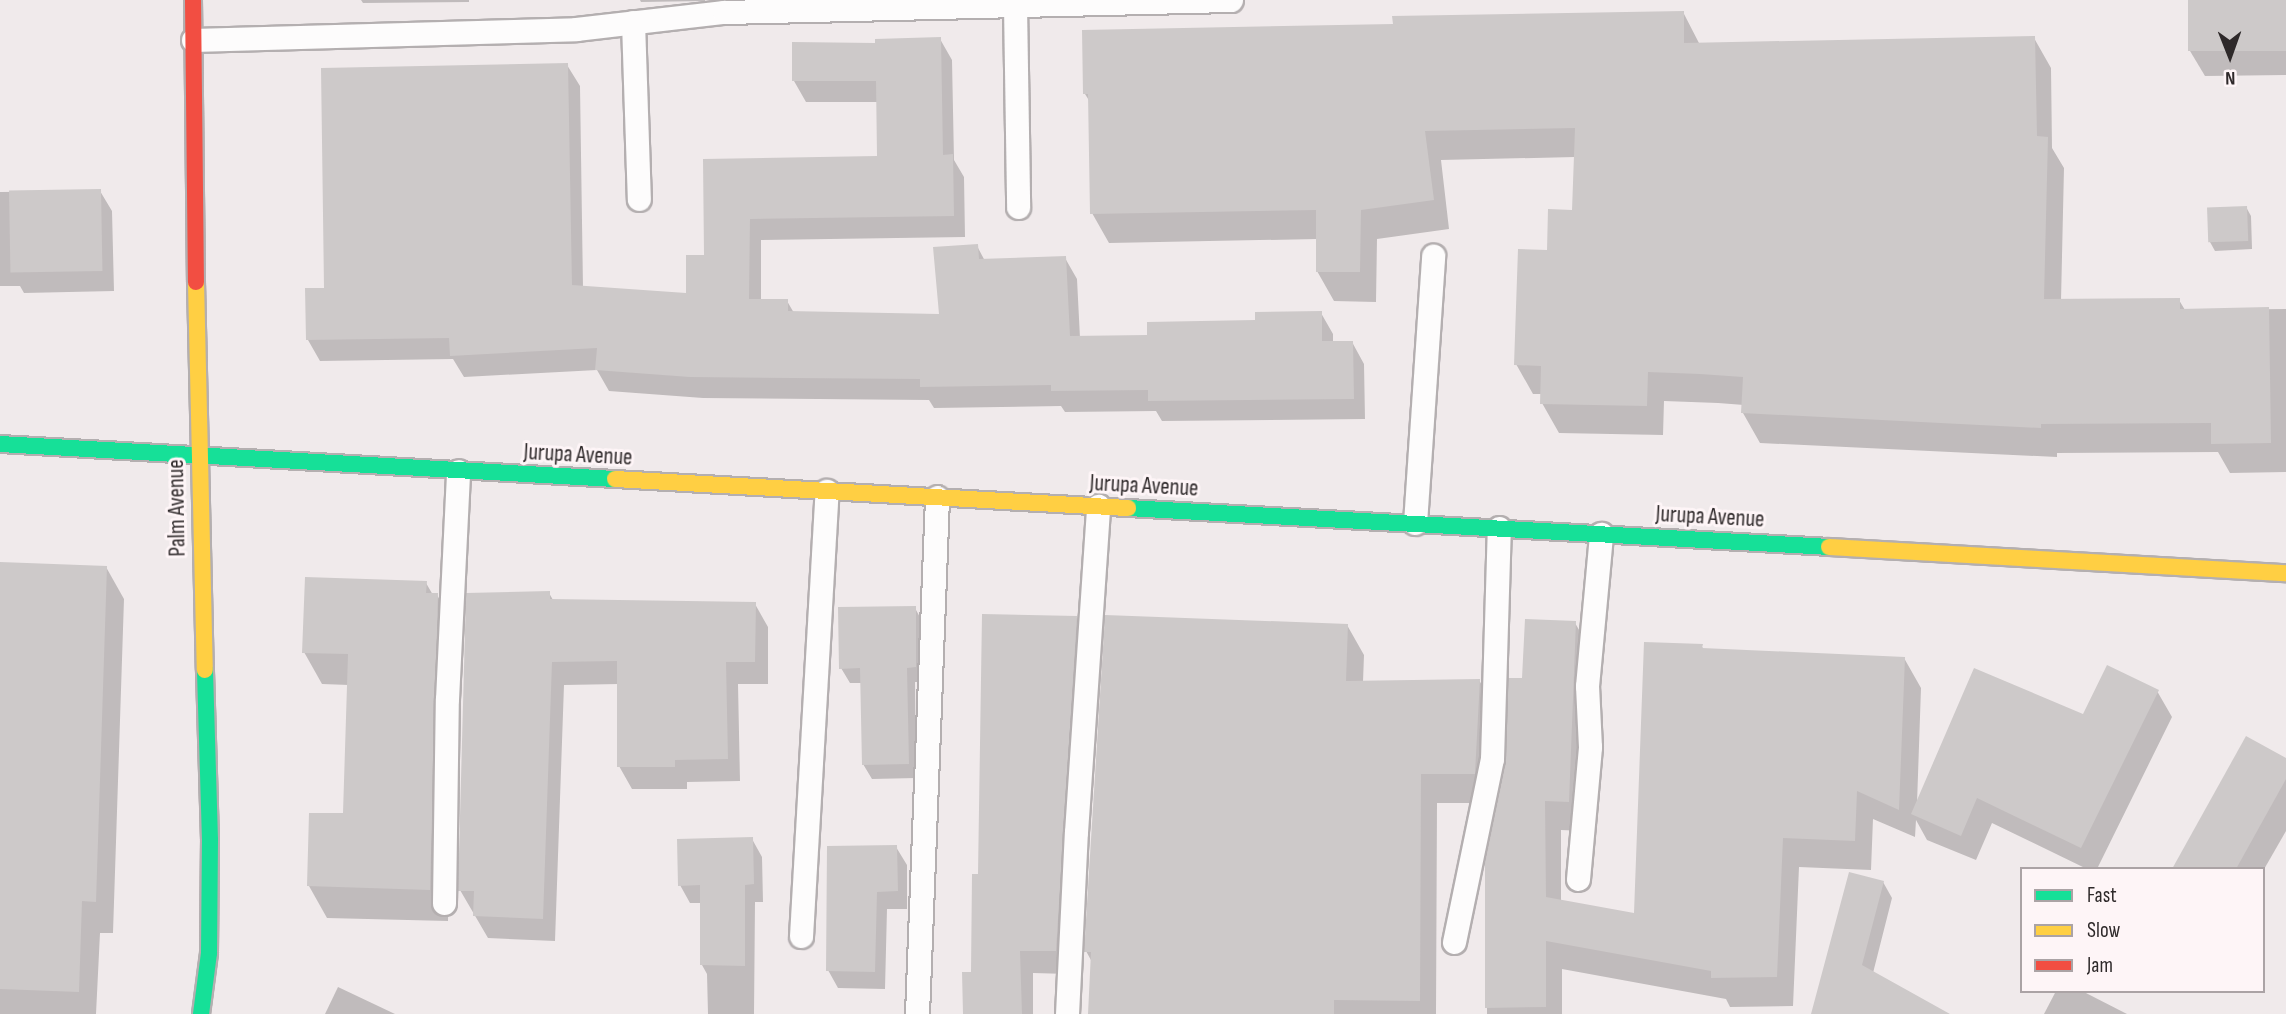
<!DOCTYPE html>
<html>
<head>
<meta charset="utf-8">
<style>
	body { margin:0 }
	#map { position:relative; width:2286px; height:1014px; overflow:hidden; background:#f0eaeb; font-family:"Sofia Sans Condensed",sans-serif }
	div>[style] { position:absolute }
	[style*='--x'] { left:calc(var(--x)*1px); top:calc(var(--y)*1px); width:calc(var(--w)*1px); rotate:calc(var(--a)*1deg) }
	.shadow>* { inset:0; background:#0003 }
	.building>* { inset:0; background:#cdc9c9; transform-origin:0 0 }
	.roads { filter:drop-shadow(2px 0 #b4afb0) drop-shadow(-2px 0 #b4afb0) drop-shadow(0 2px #b4afb0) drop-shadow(0 -2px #b4afb0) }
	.lane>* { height:23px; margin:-11.5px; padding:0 11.5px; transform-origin:11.5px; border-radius:11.5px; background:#fdfcfc }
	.fast>* { height:16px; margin:-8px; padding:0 8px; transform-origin:8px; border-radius:8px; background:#16e098 }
	.slow>* { height:16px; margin:-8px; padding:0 8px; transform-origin:8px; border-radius:8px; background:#ffcf43 }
	.jam>* { height:16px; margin:-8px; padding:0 8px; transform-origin:8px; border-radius:8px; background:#f24e42 }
	span { translate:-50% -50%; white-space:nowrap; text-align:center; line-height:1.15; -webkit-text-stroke:6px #fef5f7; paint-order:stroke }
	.street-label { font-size:23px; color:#2e292a }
	.legend { position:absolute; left:2020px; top:867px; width:245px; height:126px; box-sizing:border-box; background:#fef5f7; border:2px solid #aba3a5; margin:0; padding:9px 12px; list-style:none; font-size:21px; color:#2e292a }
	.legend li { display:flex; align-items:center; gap:14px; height:35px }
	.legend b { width:35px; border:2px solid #aba3a5 }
	.north { position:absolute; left:2195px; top:21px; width:70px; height:70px; -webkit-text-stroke:5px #fef5f7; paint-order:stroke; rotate:179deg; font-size:19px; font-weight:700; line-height:28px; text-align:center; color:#2e292a }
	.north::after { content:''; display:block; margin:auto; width:24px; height:32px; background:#2e292a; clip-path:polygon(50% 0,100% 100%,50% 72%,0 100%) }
</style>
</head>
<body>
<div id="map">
	<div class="shadow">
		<i style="clip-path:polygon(361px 0,469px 0,469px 2px,363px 3px)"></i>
		<i style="clip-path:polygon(640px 0,705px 0,705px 1px,641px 2px)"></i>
		<i style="clip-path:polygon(2189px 0,2286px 0,2286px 75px,2205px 76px,2190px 51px)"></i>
		<i style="clip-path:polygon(1683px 12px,1700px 45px,2034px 38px,2051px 68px,2052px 148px,2064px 168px,2061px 301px,2179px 300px,2185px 310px,2286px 309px,2286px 472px,2230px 473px,2218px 452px,2057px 453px,2057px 457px,1760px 443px,1743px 413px,1744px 405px,1718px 403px,1664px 401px,1663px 435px,1559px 433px,1542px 403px,1542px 394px,1533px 394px,1516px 364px,1549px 251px,1574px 212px,1575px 157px,1441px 160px,1449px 229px,1377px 239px,1376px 302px,1334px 301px,1317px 271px,1317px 239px,1109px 243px,1092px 213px,1090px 102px,1085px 94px,1394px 26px)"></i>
		<i style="clip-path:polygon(940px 39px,952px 60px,954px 160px,964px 177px,965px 237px,761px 240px,761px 301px,787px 301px,794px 313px,941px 316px,977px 246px,985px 261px,1065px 258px,1077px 279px,1080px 338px,1149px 337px,1321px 313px,1333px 334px,1333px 343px,1352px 342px,1364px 364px,1365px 419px,1162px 421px,1156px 411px,1065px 412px,1061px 406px,934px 408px,929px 400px,703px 398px,609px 391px,597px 370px,464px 377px,453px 359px,320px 361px,308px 340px,326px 289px,567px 65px,580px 86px,583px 288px,688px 295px,706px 256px,704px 160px,879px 157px,878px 102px,806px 102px,794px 81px,877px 45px)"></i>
		<i style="clip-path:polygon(100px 191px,112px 211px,114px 291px,24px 293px,20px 286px,0 286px,0 192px)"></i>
		<i style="clip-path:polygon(2246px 207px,2251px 216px,2252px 249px,2215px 251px,2210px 242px,2209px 209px)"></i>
		<i style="clip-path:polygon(0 564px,106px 567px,124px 599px,113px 933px,100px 933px,96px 1014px,0 1014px)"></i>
		<i style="clip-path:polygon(426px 583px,433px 595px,437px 595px,455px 627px,448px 921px,327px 918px,309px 886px,345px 815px,349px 685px,322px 684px,304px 652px)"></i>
		<i style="clip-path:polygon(549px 593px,553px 600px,755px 604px,768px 627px,768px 684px,738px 684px,740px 781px,687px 782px,687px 789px,632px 789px,619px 766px,619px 684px,564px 685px,555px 941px,488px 938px,460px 890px)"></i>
		<i style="clip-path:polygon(915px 608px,923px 623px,924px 682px,915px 682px,916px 778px,872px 779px,863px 764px,862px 683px,850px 683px,841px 668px)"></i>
		<i style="clip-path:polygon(1076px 617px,1089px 640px,1068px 974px,1033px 973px,1033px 1014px,965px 1014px,973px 974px,979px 876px)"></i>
		<i style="clip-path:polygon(1575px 623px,1592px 652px,1585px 831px,1561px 830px,1561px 902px,1635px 916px,1701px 645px,1704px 650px,1904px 658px,1921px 688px,1917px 804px,2083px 716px,2157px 691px,2172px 717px,2097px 869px,2087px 869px,1992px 823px,1976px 860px,1927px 840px,1916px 820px,1915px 837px,1873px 819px,1871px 870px,1799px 867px,1793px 1006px,1730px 1007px,1726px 999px,1562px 969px,1562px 1014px,1487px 1014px,1486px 864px,1524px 680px)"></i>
		<i style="clip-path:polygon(1347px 625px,1364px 655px,1363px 682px,1479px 680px,1496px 710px,1491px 803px,1437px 803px,1436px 1014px,1090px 1014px,1092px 962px,1086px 951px)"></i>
		<i style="clip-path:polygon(2286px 760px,2286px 831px,2263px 871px,2174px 869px)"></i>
		<i style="clip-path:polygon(752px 839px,762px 857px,763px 902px,755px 902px,754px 1014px,708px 1014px,707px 974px,702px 965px,702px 903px,690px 903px,680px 885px)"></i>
		<i style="clip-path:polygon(896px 847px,907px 865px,907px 909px,887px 909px,885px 989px,838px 988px,828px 970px)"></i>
		<i style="clip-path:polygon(1883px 882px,1892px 898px,1873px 973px,1922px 1014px,1813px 1014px)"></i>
		<i style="clip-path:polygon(338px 987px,395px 1014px,325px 1014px)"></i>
		<i style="clip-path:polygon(2056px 991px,2082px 991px,2127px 1014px,2044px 1014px)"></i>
	</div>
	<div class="building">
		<i style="left:2188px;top:0;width:98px;height:51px"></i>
		<i style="clip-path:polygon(1684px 11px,1684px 43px,2035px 36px,2037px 136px,2048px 137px,2044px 299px,2180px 298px,2180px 309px,2269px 307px,2271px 443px,2211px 444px,2211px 423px,2041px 424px,2041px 428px,1741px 413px,1743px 377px,1700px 374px,1648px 372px,1647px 406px,1540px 404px,1541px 366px,1514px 365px,1518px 249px,1547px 250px,1548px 209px,1572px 210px,1575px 128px,1425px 131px,1434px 200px,1361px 210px,1360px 272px,1316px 272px,1316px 210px,1090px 214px,1088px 94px,1083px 94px,1082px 30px,1393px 24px,1392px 16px)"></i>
		<i style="clip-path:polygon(941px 37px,943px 155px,953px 154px,954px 216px,750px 219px,749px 299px,788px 299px,788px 311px,939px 314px,933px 247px,978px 244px,979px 259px,1066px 256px,1070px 336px,1147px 335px,1147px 322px,1255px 320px,1255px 312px,1322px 311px,1322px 341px,1353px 341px,1354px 399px,1148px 401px,1148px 390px,1051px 391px,1051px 385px,920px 387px,920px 379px,690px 377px,595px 370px,597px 348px,450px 356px,449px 338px,306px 340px,305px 288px,324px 288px,321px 68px,568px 63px,572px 285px,686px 293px,686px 255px,704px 255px,703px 159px,877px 156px,876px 81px,792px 81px,792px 42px,875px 43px,875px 39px)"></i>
		<i style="left:101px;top:189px;width:82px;height:92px;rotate:89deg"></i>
		<i style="left:2247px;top:206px;width:35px;height:40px;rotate:88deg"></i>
		<i style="clip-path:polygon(0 562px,107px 566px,96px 902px,82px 901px,79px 992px,0 989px)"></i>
		<i style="clip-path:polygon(305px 577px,427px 581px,426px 593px,438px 593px,430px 890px,307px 886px,309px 813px,343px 813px,348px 654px,302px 653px)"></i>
		<i style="clip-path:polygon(550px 591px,550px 599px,756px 602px,755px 662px,726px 662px,728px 759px,675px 760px,675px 767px,617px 767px,617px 661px,552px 662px,543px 919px,473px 916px,474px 891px,458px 891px,466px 593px)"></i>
		<i style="clip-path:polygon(916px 606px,916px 667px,907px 668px,909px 764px,862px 765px,860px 668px,839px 669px,838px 607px)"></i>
		<i style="clip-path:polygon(982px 614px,1077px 616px,1056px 951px,1020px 951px,1022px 1014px,963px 1014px,962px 972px,971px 972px,972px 874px,978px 874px)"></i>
		<i style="clip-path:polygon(1105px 615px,1348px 624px,1346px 681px,1480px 679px,1475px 774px,1421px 774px,1420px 1001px,1334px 1000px,1334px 1014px,1088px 1014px,1091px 952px,1084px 952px)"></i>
		<i style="clip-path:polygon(1525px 619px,1576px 621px,1569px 802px,1545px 801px,1546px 897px,1634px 913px,1644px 642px,1703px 644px,1702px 648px,1905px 657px,1899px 810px,1857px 791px,1855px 841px,1783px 838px,1777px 977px,1711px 978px,1711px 971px,1546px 941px,1546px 1007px,1485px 1008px,1485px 863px,1506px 762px,1508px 678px,1522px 678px)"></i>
		<i style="clip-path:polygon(2107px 665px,2159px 690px,2081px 848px,1977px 798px,1961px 836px,1911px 814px,1974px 668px,2083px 714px)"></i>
		<i style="clip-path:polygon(2246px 736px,2286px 758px,2286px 779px,2236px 869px,2172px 869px)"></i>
		<i style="clip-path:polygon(753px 837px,754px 884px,745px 885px,745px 966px,700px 965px,700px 885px,678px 886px,677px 839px)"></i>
		<i style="clip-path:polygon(897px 845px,898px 891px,877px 892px,875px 972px,826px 971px,827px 846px)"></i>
		<i style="clip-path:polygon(1849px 872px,1884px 881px,1862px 965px,1950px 1014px,1811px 1014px)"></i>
	</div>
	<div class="roads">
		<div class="lane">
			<i style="--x:1015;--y:5;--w:202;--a:89.1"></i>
			<i style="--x:633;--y:22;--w:177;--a:88.1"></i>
			<i style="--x:193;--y:40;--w:383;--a:-1.6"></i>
			<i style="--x:576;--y:29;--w:149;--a:-6.6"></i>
			<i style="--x:724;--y:12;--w:507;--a:-1.36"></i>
			<i style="--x:1415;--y:523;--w:268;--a:-86.1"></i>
			<i style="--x:1578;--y:879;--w:133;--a:-84.8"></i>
			<i style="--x:1590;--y:747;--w:61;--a:-92.8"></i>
			<i style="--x:1587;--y:686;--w:153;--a:-84.7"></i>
			<i style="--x:444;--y:903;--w:204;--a:-89.2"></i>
			<i style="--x:447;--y:699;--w:228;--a:-87.2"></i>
			<i style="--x:801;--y:936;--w:446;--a:-86.7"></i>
			<i style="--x:1454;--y:942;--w:187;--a:-78.3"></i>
			<i style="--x:1492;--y:759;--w:231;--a:-88.3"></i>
			<i style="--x:917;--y:1014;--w:517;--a:-87.78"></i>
			<i style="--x:1067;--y:1014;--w:182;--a:-87.2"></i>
			<i style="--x:1076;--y:832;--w:327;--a:-86.1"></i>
		</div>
		<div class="fast">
			<i style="--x:0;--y:444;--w:616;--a:3.26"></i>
			<i style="--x:1128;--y:508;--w:702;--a:3.18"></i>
			<i style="--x:201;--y:1014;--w:62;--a:-82.5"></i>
			<i style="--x:209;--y:953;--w:113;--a:-89.5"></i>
			<i style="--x:210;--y:840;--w:170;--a:-91.7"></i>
		</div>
		<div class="slow">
			<i style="--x:196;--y:282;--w:388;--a:88.7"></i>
			<i style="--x:615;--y:479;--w:514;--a:3.24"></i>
			<i style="--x:1829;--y:547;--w:458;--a:3.3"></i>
		</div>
		<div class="jam">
			<i style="--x:193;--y:0;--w:282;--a:89.4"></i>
		</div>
	</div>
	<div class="street-label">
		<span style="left:578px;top:455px;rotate:3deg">Jurupa Avenue</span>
		<span style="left:1144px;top:486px;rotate:3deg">Jurupa Avenue</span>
		<span style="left:177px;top:508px;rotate:-91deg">Palm Avenue</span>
		<span style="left:1710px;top:517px;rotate:3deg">Jurupa Avenue</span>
	</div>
	<ul class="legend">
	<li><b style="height:9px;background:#16e098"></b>Fast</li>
	<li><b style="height:9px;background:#ffcf43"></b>Slow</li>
	<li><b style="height:9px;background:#f24e42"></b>Jam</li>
	</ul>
	<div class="north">N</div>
</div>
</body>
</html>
